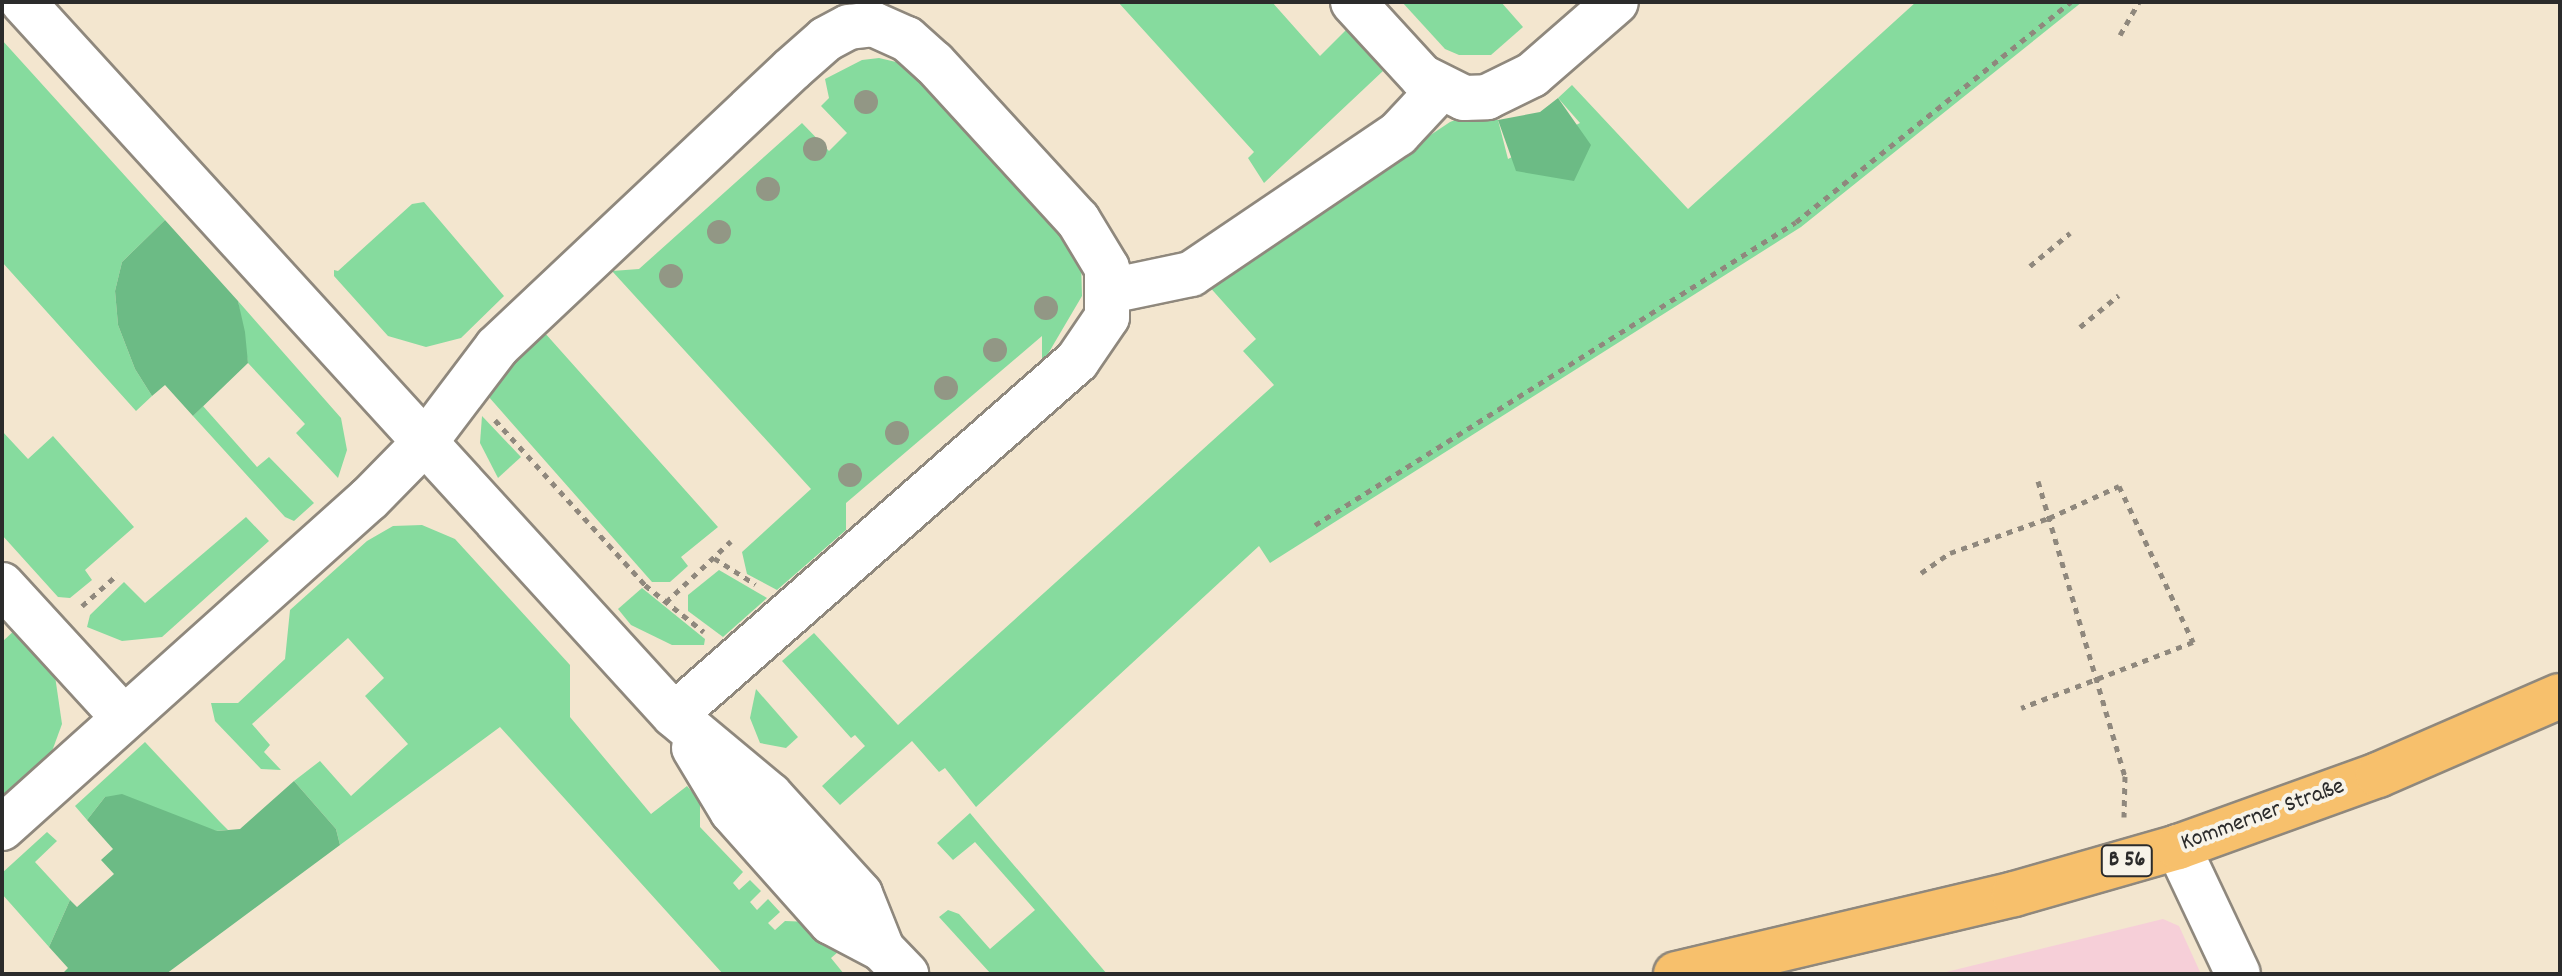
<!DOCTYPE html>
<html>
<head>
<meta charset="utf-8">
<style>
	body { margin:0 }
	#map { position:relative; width:2562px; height:976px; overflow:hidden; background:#f3e6cf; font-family:Dekko,sans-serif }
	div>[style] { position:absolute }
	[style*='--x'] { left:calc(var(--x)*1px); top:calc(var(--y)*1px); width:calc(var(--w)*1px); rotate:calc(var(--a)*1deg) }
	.built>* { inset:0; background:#f6cfd8 }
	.green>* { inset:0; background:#86db9e }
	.forest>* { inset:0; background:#6cbb85 }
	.path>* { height:5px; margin-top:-2.5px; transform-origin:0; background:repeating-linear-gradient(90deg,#8f887d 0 6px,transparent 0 12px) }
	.roads { filter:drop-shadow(2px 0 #8f887d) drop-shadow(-2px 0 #8f887d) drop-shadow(0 2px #8f887d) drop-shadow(0 -2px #8f887d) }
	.minor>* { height:44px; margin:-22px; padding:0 22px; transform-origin:22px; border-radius:22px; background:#fff }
	.major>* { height:44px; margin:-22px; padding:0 22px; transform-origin:22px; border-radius:22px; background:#f7c06c }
	.trees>* { width:24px; height:24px; margin:-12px; border-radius:50%; background:#929785 }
	span { translate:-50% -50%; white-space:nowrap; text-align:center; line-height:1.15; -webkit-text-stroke:8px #f7f3e8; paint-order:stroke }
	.shield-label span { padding:2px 6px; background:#f7f3e8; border:2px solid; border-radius:6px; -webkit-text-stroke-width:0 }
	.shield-label { font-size:22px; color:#2b2b2b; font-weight:700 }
	.street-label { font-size:24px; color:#2b2b2b }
	.frame { position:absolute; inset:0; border:4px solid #2b2b2b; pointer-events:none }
</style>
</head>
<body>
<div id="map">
	<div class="built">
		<i style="clip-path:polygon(2163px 919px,2179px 926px,2201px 974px,1938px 974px)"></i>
	</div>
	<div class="green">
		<i style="clip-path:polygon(1118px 2px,1272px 2px,1320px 56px,1346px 30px,1383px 71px,1264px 183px,1248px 158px,1254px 152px)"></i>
		<i style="clip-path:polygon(1402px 2px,1501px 2px,1523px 27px,1491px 55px,1459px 55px,1445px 49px)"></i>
		<i style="clip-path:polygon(1916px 2px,2082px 2px,1801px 227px,1270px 563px,1259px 546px,976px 807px,945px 768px,939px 772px,912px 741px,840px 805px,822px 786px,865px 746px,855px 735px,851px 738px,782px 661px,814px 633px,898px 725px,1274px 385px,1243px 351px,1256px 339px,1207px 284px,1450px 122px,1468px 115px,1498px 120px,1508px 159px,1580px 123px,1558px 98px,1572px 85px,1688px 209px)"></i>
		<i style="clip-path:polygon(2px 40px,165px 220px,122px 262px,115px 291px,118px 325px,135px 369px,152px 396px,136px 411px,2px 262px)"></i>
		<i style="clip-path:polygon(879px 58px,909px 65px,1058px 222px,1081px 261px,1082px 296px,1042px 364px,1042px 336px,846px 503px,846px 530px,777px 590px,747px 574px,742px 552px,811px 489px,612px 271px,639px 269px,802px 123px,829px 151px,847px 133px,821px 106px,829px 98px,825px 79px,862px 60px)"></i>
		<i style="clip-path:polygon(424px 202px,504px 296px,461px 338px,426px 347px,388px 336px,334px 276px,334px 270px,338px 271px,412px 204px)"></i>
		<i style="clip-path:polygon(238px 301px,341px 418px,347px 450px,338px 478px,296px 433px,305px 424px,248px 363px)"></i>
		<i style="clip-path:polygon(544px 332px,718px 527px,681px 557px,688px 566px,670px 582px,652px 582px,488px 396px,492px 381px)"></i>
		<i style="clip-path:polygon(203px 406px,257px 467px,269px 457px,314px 503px,294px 521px,285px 517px,193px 416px)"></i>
		<i style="clip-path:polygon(482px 416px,521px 457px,498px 478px,480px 443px)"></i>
		<i style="clip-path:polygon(2px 431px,28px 459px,53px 436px,134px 527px,85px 570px,92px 580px,70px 598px,58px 597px,2px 535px)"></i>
		<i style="clip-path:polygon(246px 517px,269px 541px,162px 637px,122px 641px,87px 627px,90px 615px,124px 582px,145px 603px)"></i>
		<i style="clip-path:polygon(422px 525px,455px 539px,570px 665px,570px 717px,651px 814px,687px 786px,700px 801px,700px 827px,743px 872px,733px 883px,739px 890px,750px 880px,761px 891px,750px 902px,757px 910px,768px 899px,780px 912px,768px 923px,775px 930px,785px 921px,811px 922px,838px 952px,831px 958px,844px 974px,723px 974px,500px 727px,340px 845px,336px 829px,294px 781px,320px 761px,351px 796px,408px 744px,365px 696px,384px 678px,348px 638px,252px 724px,270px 745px,264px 752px,281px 770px,261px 769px,215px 721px,211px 703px,238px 703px,285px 659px,290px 610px,367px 541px,393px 526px)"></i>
		<i style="clip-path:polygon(719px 570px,767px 598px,723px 637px,688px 611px,688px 595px)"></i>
		<i style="clip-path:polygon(642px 588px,705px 639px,704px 645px,672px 645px,631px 625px,618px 609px)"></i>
		<i style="clip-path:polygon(17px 628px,55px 676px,62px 724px,51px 754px,2px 800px,2px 642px)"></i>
		<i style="clip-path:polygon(756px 689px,798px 737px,786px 748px,760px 743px,750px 718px)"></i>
		<i style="clip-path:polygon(145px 742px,220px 822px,228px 830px,216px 831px,105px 797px,87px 820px,75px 806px)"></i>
		<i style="clip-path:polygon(970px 813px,995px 843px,1107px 974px,991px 974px,939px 917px,948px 910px,959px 914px,990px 949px,1035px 910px,975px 842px,953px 860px,937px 843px)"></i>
		<i style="clip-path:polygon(47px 832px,57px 841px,35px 862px,70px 900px,49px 947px,2px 894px,2px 873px)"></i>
	</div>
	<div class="forest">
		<i style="clip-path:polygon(1558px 98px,1591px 145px,1574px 181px,1516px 171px,1498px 120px,1540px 112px)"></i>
		<i style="clip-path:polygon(165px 220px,238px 301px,245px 332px,248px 363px,193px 416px,165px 385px,152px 396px,135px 369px,118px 325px,115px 291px,122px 262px)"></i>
		<i style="clip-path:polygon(294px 781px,336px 829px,340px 845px,166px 974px,62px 974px,68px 968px,49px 947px,70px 900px,77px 907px,114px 874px,101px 860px,113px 849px,87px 820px,105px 797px,122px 794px,217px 831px,240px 829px)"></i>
	</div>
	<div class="path">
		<i style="--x:2120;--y:35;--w:38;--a:-60"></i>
		<i style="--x:2030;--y:266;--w:52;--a:-39.5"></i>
		<i style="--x:2080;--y:327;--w:50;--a:-39.4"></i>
		<i style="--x:495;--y:420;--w:223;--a:47.7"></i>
		<i style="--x:645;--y:585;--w:75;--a:38.5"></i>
		<i style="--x:2038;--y:481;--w:308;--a:73.6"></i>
		<i style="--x:2125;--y:776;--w:41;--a:91.4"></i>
		<i style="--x:1315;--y:525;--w:568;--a:-32.21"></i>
		<i style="--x:1796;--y:222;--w:352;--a:-38.7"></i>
		<i style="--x:714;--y:558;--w:49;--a:32.4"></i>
		<i style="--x:1921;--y:573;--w:35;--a:-35"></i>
		<i style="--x:1950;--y:553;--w:105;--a:-19.5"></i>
		<i style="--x:2049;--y:518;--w:77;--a:-24.6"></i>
		<i style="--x:2119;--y:486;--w:173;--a:64.6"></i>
		<i style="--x:2193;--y:642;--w:184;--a:159"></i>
		<i style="--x:666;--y:602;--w:89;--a:-43.2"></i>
		<i style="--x:82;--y:606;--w:48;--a:-41.6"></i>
	</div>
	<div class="roads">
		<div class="minor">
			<i style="--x:23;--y:2;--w:965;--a:47.6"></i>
			<i style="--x:674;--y:715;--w:125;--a:39.8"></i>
			<i style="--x:770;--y:795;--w:134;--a:47.7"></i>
			<i style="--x:860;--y:894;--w:59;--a:68.2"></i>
			<i style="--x:1353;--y:2;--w:102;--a:47.4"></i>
			<i style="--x:1422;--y:77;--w:47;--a:26.6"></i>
			<i style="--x:1464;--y:98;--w:23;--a:-2"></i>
			<i style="--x:1487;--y:97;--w:50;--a:-26.1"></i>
			<i style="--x:1532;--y:75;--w:111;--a:-41"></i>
			<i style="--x:1110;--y:291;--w:83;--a:-11.9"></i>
			<i style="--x:1191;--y:274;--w:250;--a:-34.1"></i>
			<i style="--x:1398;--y:134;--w:62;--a:-47"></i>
			<i style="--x:2;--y:585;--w:180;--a:47.5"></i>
			<i style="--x:694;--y:748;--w:74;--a:58.9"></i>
			<i style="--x:732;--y:811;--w:149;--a:48.3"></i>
			<i style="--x:831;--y:922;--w:58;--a:27.9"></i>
			<i style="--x:882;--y:949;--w:35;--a:46"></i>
			<i style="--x:2;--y:828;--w:493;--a:-41.9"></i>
			<i style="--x:369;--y:499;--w:81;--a:-45.5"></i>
			<i style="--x:426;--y:441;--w:118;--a:-52.9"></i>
			<i style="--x:497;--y:347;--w:405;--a:-43.3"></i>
			<i style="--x:792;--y:69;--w:45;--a:-41.4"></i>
			<i style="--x:826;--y:39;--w:26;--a:-28"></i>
			<i style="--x:849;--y:27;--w:24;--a:-7"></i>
			<i style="--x:873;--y:24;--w:37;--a:24"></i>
			<i style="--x:907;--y:39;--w:36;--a:42"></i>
			<i style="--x:934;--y:63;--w:213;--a:47.5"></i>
			<i style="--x:1078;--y:220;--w:56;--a:58.9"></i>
			<i style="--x:1107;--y:268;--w:49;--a:90"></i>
			<i style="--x:1107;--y:317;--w:53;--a:124.3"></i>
			<i style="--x:1077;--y:361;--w:536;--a:138.7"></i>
			<i style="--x:2178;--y:847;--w:140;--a:64.7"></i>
		</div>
		<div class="major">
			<i style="--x:1676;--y:974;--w:347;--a:-13.3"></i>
			<i style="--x:2014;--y:894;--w:171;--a:-16"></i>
			<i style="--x:2178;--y:847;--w:213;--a:-19.8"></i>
			<i style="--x:2378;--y:775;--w:198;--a:-23.5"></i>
		</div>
	</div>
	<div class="trees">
		<i style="left:866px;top:102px"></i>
		<i style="left:815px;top:149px"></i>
		<i style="left:768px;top:189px"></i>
		<i style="left:719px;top:232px"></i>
		<i style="left:671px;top:276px"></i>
		<i style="left:1046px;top:308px"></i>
		<i style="left:995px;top:350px"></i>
		<i style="left:946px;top:388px"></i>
		<i style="left:897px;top:433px"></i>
		<i style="left:850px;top:475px"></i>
	</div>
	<div class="shield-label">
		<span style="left:2127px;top:861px">B 56</span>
	</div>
	<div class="street-label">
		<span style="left:2263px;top:816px;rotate:-20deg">Kommerner Straße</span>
	</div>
	<div class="frame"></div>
</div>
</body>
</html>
